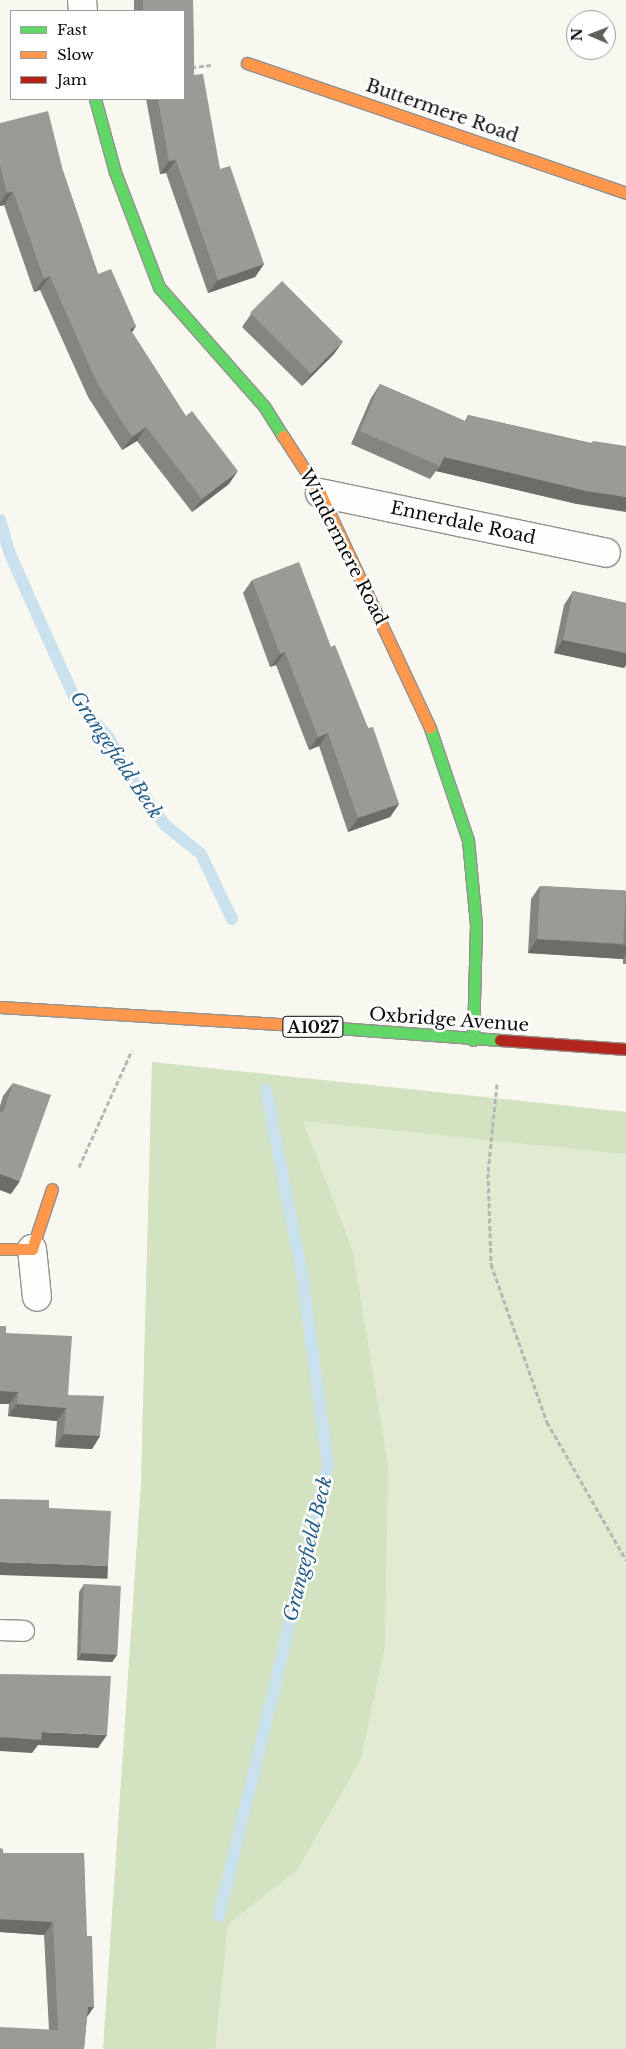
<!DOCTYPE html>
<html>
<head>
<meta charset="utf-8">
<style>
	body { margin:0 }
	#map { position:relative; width:626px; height:2049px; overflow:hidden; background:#f8f7f0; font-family:"Libre Baskerville",serif }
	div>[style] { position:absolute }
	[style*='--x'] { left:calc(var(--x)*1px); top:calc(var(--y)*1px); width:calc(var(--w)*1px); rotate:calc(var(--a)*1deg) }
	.green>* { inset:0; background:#e1ebd2 }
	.forest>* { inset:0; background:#d3e2c1 }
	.stream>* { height:12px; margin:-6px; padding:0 6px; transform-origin:6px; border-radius:6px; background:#cae2ee }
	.path>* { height:3px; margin-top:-1.5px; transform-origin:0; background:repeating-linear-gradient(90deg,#b7b6b5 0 5px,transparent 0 7.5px) }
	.roads { filter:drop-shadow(1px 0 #92918e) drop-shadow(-1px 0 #92918e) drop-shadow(0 1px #92918e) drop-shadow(0 -1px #92918e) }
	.lane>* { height:20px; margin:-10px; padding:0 10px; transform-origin:10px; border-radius:10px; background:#fefefd }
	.street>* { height:28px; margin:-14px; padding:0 14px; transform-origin:14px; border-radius:14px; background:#fefefd }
	.fast>* { height:11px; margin:-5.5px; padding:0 5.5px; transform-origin:5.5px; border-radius:5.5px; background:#63d668 }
	.slow>* { height:11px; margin:-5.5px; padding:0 5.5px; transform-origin:5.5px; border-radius:5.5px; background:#ff974d }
	.jam>* { height:11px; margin:-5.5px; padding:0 5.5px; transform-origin:5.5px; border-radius:5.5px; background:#b3261e }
	.wall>* { inset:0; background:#858481 }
	.shaded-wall>* { inset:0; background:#6c6c69; transform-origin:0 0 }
	.building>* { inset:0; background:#9b9a96; transform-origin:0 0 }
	span { translate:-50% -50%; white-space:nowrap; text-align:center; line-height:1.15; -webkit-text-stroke:5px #fff; paint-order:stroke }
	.shield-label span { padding:1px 4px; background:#fff; border:1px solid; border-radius:4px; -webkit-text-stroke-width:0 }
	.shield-label { font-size:16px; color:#0b0b0b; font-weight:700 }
	.street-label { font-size:18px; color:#0b0b0b }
	.water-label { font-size:19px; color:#265f8b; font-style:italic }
	.legend { position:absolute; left:10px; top:10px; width:175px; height:90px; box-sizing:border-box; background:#fff; border:1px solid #9d9d9d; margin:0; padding:6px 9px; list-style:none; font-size:15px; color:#0b0b0b }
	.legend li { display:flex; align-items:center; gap:10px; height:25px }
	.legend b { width:25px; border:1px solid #9d9d9d }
	.north { position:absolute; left:566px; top:10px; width:50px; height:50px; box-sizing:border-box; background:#fff; border:1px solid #9d9d9d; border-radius:50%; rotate:271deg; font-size:14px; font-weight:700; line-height:20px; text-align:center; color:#0b0b0b }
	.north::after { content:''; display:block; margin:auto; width:18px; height:22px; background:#5e5e5b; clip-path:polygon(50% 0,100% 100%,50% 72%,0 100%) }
</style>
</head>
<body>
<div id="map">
	<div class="green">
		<i style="clip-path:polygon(152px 1062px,626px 1112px,626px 2049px,104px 2049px,141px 1483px)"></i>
	</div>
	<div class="forest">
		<i style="clip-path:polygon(152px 1062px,626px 1112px,626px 1154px,303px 1121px,353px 1252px,388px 1466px,385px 1645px,361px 1759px,297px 1870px,228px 1924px,215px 2049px,103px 2049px,141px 1483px)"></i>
	</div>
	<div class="stream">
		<i style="--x:0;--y:520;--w:33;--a:74"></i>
		<i style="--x:9;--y:552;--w:161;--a:65.8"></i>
		<i style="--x:75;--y:699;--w:52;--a:48.9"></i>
		<i style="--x:109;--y:738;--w:35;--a:63"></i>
		<i style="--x:125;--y:769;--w:69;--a:54.5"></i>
		<i style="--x:165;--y:825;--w:46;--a:38.9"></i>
		<i style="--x:201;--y:854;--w:72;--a:64.5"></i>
		<i style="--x:219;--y:1916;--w:463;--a:-76.4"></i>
		<i style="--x:328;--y:1466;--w:195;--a:-97.7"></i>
		<i style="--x:302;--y:1273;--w:187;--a:-101.1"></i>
	</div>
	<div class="path">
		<i style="--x:184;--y:68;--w:30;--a:-6"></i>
		<i style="--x:497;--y:1084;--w:89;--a:95.8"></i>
		<i style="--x:488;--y:1173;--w:91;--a:88.1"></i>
		<i style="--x:491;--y:1264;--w:168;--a:70.5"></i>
		<i style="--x:547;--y:1422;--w:159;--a:60.2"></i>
		<i style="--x:79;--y:1167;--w:128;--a:-65.6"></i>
	</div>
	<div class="roads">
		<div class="lane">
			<i style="--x:0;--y:1630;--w:24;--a:2"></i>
		</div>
		<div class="street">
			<i style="--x:82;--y:0;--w:11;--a:85"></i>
			<i style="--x:320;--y:493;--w:292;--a:11.8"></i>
			<i style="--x:32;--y:1249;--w:48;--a:84.1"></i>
		</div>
		<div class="fast">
			<i style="--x:95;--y:99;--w:76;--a:74.7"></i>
			<i style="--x:115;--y:172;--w:123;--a:69.1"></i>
			<i style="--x:159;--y:287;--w:159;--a:48.6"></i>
			<i style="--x:264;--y:406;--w:36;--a:58"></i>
			<i style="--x:430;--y:728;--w:118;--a:71.3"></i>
			<i style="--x:468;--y:840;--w:85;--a:84.6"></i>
			<i style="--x:476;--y:925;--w:115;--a:91.5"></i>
			<i style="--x:311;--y:1026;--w:190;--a:4.2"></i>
		</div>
		<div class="slow">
			<i style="--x:247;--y:63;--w:401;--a:18.9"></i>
			<i style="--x:283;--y:436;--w:68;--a:57"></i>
			<i style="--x:320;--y:493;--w:259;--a:64.9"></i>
			<i style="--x:0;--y:1007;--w:312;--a:3.5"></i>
			<i style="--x:0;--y:1249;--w:32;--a:0"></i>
			<i style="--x:32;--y:1249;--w:63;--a:-71.6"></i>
		</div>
		<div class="jam">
			<i style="--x:500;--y:1040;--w:126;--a:4.1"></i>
		</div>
	</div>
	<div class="wall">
		<i style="clip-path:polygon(134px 0,193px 0,194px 75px,220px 169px,264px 264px,255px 277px,208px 293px,166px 173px,160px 174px,146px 99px,184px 99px,184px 11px,134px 11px)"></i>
		<i style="clip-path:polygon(0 123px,63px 171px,98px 274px,136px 326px,132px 332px,229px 484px,192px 512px,137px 441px,122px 450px,88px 397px,40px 290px,34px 292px,4px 205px,0 206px)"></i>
		<i style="clip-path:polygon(251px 314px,343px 341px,334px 354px,302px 386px,242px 327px)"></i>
		<i style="clip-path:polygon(380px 384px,465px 421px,468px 415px,591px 443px,593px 441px,577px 504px,436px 471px,430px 479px,351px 444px,371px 398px)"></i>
		<i style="clip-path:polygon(252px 580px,331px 647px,368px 728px,399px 804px,390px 817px,348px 832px,319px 746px,309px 750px,276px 665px,270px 667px,243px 593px)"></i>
		<i style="clip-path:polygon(573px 591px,626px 603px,626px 665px,624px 668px,554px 653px,564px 605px)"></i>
		<i style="clip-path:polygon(540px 886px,626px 891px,626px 964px,623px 964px,623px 959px,528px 953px,531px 899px)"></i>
		<i style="clip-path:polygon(13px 1083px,11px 1194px,0 1190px,0 1106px,3px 1096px)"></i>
		<i style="clip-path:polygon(0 1326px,6px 1333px,68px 1395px,100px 1436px,92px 1449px,55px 1447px,57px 1421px,8px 1416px,9px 1404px,0 1404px)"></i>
		<i style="clip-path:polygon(84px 1584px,117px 1655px,112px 1662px,77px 1660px,79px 1592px)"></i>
		<i style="clip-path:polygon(0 1848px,3px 1853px,84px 1853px,87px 2017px,84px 2049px,49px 2030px,44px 1935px,0 1932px)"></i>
	</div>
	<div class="shaded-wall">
		<i style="clip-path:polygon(176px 160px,166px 173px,160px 174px,169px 161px)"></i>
		<i style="clip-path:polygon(13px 191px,4px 205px,0 206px,0 203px,7px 193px)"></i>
		<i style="clip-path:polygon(264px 264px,255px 277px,208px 293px,218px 280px)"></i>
		<i style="clip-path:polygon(50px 276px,40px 290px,34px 292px,44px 279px)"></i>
		<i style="clip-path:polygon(136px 326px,127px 340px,130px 329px)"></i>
		<i style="clip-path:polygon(343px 341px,334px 354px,302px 386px,312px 373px)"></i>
		<i style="clip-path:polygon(146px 427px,137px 441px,122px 450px,132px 437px)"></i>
		<i style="clip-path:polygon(444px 457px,626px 497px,626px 512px,577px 504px,436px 471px,440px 466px)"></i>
		<i style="clip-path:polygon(238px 471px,229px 484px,192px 512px,202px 499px)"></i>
		<i style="clip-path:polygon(563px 640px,626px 653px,626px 665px,624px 668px,554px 653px)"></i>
		<i style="clip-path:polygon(285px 652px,276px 665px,270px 667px,280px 654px)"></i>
		<i style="clip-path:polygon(328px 733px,319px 746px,309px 750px,318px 737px)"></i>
		<i style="clip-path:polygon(399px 804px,390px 817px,348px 832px,358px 818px)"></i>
		<i style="clip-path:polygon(537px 939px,626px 945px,626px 955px,623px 959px,528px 953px)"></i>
		<i style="clip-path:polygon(0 1174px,20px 1181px,11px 1194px,0 1190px)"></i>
		<i style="clip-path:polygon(0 1391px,18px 1392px,9px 1404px,0 1404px)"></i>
		<i style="clip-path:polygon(17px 1404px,66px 1408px,57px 1421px,8px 1416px)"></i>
		<i style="clip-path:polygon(64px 1434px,100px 1436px,92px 1449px,55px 1447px)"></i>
		<i style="left:0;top:1562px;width:108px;height:13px;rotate:2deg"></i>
		<i style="clip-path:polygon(82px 1653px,117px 1655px,112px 1662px,77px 1660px)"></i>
		<i style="clip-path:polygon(42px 1732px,107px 1735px,98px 1748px,38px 1745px,32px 1753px,0 1751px,0 1737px)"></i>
		<i style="clip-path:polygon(0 1919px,53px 1922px,44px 1935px,0 1932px)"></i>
		<i style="clip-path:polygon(88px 2007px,94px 2007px,85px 2020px)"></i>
	</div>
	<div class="building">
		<i style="clip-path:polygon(143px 0,193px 0,194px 75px,203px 74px,220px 169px,230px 166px,264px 264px,218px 280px,176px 160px,169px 161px,158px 99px,184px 99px,184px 11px,143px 11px)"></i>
		<i style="clip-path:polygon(48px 111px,63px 171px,98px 274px,111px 269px,136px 326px,130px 329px,186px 416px,192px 411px,238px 471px,202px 499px,146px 427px,132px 437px,97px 383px,50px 276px,44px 279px,13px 191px,7px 193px,0 165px,0 123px)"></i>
		<i style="left:282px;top:281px;width:86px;height:45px;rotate:45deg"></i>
		<i style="clip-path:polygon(380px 384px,467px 422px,468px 415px,592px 444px,593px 441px,626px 446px,626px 497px,586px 491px,444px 457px,440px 466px,360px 431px)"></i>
		<i style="clip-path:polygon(299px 562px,331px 647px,335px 645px,368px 728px,373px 727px,399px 804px,358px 818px,328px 733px,318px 737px,285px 652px,280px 654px,252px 580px)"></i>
		<i style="clip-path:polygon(573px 591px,626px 603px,626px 653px,563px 640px)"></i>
		<i style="left:540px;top:886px;width:86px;height:53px;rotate:3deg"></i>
		<i style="clip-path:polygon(13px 1083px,51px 1095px,20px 1181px,0 1174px,0 1112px,3px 1112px)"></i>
		<i style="clip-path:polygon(0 1326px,6px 1326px,6px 1333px,72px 1336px,68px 1395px,104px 1396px,100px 1436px,64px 1434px,66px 1408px,17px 1404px,18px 1392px,0 1391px)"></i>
		<i style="clip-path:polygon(0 1499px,49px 1500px,49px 1508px,111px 1511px,108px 1566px,0 1562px)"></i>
		<i style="left:84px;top:1584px;width:37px;height:69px;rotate:3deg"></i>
		<i style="clip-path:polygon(0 1674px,111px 1676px,107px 1735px,42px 1732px,41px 1740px,0 1737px)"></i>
		<i style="clip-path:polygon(0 1848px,3px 1849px,3px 1853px,84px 1853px,87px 1936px,92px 1936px,94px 2007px,88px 2007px,84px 2049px,0 2049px,0 2027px,58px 2030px,53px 1922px,0 1919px)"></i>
	</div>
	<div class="shield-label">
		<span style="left:313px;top:1027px">A1027</span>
	</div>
	<div class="street-label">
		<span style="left:442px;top:111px;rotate:19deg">Buttermere Road</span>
		<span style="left:463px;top:523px;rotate:12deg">Ennerdale Road</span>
		<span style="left:343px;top:547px;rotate:63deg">Windermere Road</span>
		<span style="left:449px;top:1020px;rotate:4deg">Oxbridge Avenue</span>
	</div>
	<div class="water-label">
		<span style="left:116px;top:755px;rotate:56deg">Grangefield Beck</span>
		<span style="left:308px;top:1549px;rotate:-76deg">Grangefield Beck</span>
	</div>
	<ul class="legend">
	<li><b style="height:6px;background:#63d668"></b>Fast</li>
	<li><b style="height:6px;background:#ff974d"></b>Slow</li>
	<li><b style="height:6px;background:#b3261e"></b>Jam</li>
	</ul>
	<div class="north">N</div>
</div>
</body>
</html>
